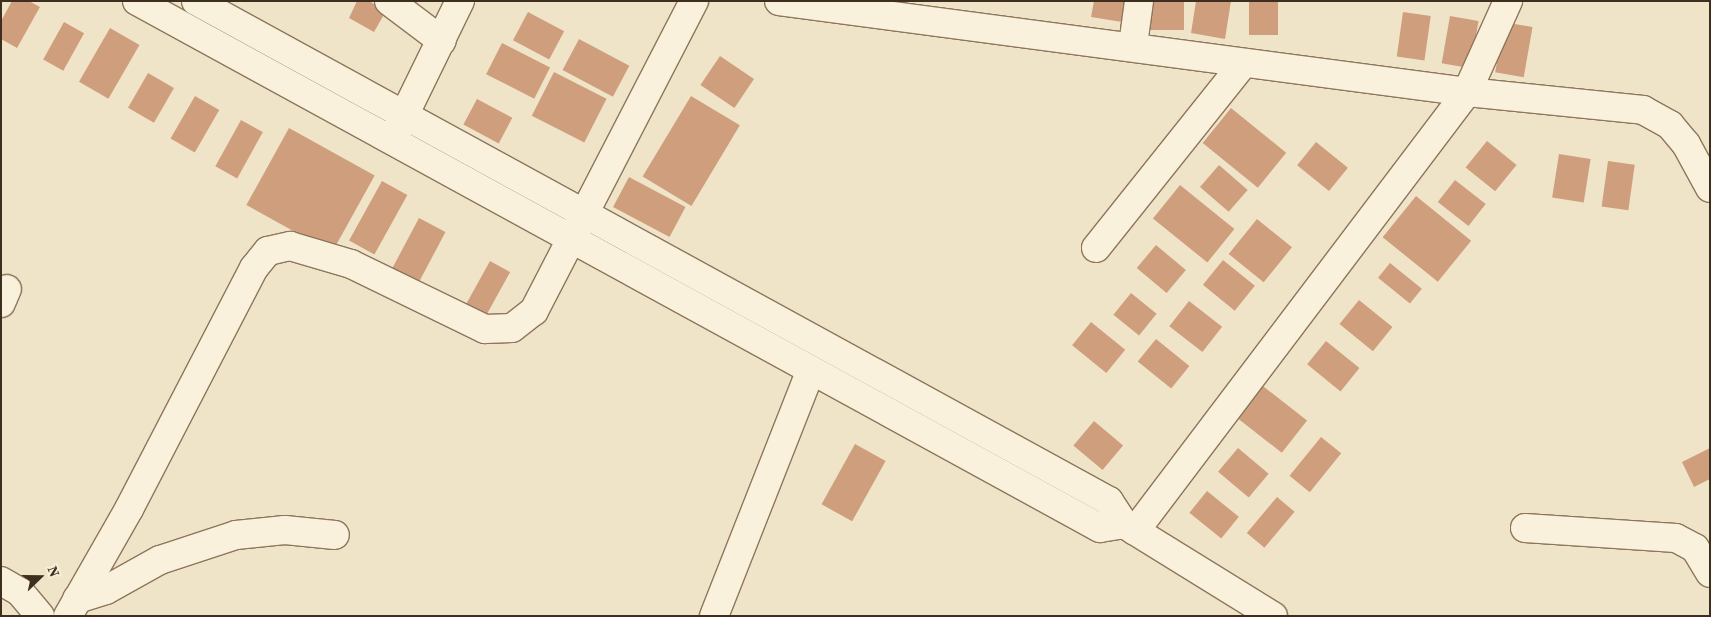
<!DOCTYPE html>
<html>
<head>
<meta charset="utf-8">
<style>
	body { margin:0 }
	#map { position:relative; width:1711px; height:617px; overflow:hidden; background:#f0e4c8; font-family:"Source Serif 4",serif }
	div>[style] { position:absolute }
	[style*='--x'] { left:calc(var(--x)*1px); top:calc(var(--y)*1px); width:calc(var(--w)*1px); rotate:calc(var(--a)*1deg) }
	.building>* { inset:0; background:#cf9f7d; transform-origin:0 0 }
	.roads { filter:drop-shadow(1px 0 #8d765c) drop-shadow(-1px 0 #8d765c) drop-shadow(0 1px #8d765c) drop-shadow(0 -1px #8d765c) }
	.minor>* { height:28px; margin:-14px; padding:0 14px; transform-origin:14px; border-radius:14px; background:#faf1dc }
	span { translate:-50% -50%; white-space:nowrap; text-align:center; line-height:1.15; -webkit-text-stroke:5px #f7eed8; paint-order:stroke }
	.frame { position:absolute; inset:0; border:2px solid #3d2e20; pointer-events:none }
	.north { position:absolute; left:15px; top:552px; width:50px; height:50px; -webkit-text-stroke:4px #f7eed8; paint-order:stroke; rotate:68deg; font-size:14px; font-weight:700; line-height:20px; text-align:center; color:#3d2e20 }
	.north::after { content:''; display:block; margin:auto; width:18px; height:22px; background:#3d2e20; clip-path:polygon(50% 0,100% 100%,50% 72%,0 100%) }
</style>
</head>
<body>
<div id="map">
	<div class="building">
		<i style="clip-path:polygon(12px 1px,29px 1px,40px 7px,17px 48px,1px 39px,1px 21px)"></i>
		<i style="clip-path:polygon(357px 1px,369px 1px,386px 11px,374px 32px,349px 18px)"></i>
		<i style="clip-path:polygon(1094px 1px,1125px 1px,1122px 22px,1091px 17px)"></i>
		<i style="left:1148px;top:1px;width:36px;height:29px"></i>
		<i style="clip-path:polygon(1196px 1px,1231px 1px,1225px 39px,1191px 33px)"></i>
		<i style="left:1249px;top:1px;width:29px;height:34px"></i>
		<i style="left:528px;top:12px;width:41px;height:32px;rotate:28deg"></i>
		<i style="left:1403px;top:12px;width:28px;height:45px;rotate:8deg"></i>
		<i style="left:1450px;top:16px;width:29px;height:48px;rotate:10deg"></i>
		<i style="left:64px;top:22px;width:23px;height:43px;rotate:29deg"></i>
		<i style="left:1504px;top:22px;width:29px;height:51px;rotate:10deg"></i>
		<i style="left:110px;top:28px;width:34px;height:62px;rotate:30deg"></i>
		<i style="left:579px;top:39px;width:57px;height:35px;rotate:28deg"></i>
		<i style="left:502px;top:43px;width:54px;height:35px;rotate:27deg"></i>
		<i style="left:720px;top:56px;width:41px;height:35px;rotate:34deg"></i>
		<i style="left:554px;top:72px;width:59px;height:49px;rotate:27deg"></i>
		<i style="left:148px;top:73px;width:30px;height:40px;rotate:30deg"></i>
		<i style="left:195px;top:96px;width:28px;height:49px;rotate:30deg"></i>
		<i style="left:691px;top:96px;width:57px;height:94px;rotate:31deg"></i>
		<i style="left:477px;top:99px;width:40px;height:29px;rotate:28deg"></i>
		<i style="left:1231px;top:108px;width:71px;height:45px;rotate:39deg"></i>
		<i style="left:241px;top:120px;width:25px;height:53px;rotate:29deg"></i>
		<i style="left:289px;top:128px;width:98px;height:88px;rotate:29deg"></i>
		<i style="left:1487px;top:141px;width:38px;height:34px;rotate:39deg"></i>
		<i style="left:1316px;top:142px;width:41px;height:30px;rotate:39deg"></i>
		<i style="left:1559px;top:154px;width:32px;height:44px;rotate:9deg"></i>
		<i style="left:1608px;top:161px;width:27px;height:46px;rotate:8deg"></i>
		<i style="left:1219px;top:165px;width:38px;height:29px;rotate:41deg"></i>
		<i style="left:629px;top:177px;width:64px;height:34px;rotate:28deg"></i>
		<i style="left:1455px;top:180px;width:39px;height:28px;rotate:38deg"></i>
		<i style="left:382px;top:181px;width:29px;height:68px;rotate:29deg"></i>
		<i style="left:1180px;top:185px;width:70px;height:43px;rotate:39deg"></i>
		<i style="left:1416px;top:196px;width:71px;height:53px;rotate:39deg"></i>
		<i style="left:419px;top:218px;width:30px;height:57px;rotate:28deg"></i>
		<i style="left:1257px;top:219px;width:45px;height:45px;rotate:39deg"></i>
		<i style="left:1156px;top:245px;width:39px;height:30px;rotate:40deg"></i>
		<i style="left:1223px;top:260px;width:41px;height:32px;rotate:39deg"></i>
		<i style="left:490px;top:261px;width:23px;height:52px;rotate:29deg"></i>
		<i style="left:1390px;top:263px;width:41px;height:19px;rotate:39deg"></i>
		<i style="left:1131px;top:293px;width:33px;height:28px;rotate:39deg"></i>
		<i style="left:1359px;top:300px;width:43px;height:31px;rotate:39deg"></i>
		<i style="left:1189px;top:301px;width:42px;height:32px;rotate:38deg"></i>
		<i style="left:1091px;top:322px;width:44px;height:30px;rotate:39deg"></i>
		<i style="left:1156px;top:339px;width:43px;height:29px;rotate:39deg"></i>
		<i style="left:1326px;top:341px;width:43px;height:30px;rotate:39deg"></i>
		<i style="left:1259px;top:383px;width:61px;height:41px;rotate:38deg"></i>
		<i style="left:1094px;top:421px;width:38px;height:32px;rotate:40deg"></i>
		<i style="left:1321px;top:437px;width:26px;height:50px;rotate:39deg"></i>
		<i style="left:855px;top:444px;width:35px;height:69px;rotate:29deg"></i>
		<i style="left:1238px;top:448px;width:40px;height:31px;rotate:40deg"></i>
		<i style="clip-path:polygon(1710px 448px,1710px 479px,1694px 487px,1682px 462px)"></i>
		<i style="left:1207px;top:491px;width:41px;height:28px;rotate:39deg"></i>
		<i style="left:1277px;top:497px;width:23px;height:47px;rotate:40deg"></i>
	</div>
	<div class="roads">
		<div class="minor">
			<i style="--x:137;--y:1;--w:1098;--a:28.69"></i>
			<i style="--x:1100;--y:528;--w:24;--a:-9"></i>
			<i style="--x:196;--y:1;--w:1041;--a:28.71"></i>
			<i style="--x:1109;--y:501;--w:27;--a:57"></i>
			<i style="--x:1124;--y:524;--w:175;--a:31.7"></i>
			<i style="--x:389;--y:1;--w:66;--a:37"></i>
			<i style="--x:779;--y:1;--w:694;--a:7.53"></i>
			<i style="--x:1467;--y:92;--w:100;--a:-65.7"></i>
			<i style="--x:1133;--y:45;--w:44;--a:-82.2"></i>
			<i style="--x:396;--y:132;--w:146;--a:-64"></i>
			<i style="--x:1096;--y:248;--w:236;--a:-51.4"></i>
			<i style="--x:1;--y:303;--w:15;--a:-67"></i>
			<i style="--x:1525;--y:528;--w:151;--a:3.8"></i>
			<i style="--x:1676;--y:538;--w:21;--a:28"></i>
			<i style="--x:1695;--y:548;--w:29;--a:59"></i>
			<i style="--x:1135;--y:531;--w:550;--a:-52.9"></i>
			<i style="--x:1467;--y:92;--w:177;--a:5.8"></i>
			<i style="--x:1643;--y:110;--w:31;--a:29"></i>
			<i style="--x:1670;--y:125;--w:25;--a:50"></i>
			<i style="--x:1686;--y:144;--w:50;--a:61.4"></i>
			<i style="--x:1;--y:581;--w:22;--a:30"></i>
			<i style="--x:20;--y:592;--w:31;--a:50"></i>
			<i style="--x:77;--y:599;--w:30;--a:-17"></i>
			<i style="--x:106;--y:590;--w:62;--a:-29.1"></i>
			<i style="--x:160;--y:560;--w:80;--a:-18.2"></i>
			<i style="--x:236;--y:535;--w:49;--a:-5.8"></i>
			<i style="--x:285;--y:530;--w:50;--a:5.7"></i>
			<i style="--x:68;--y:616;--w:123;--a:-60.3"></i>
			<i style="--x:129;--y:509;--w:271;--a:-62.6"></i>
			<i style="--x:254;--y:268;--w:22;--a:-51"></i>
			<i style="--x:268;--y:251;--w:23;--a:-13"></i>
			<i style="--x:290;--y:246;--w:64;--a:16.4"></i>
			<i style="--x:351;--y:264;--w:149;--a:25.9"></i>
			<i style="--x:485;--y:329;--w:27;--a:-2"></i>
			<i style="--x:512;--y:328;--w:28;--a:-38"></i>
			<i style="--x:534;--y:311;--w:349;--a:-62.7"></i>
			<i style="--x:714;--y:616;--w:264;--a:-68.5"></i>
		</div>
	</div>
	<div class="frame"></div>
	<div class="north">N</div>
</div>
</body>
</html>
